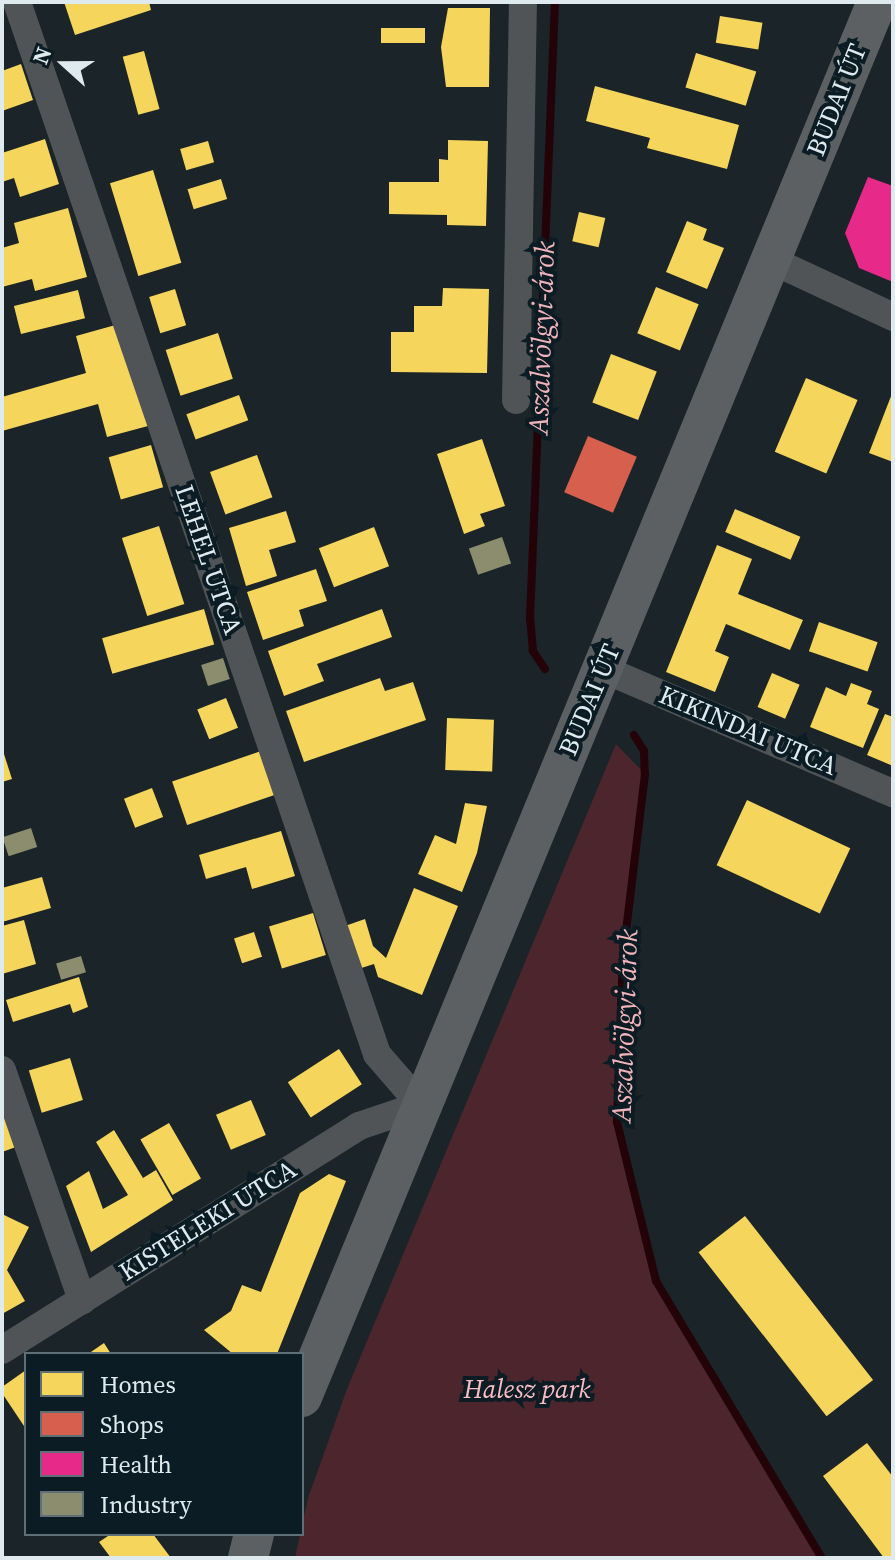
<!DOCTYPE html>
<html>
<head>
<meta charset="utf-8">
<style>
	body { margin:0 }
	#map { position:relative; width:895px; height:1560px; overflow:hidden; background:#1b2428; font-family:"Source Serif 4",serif }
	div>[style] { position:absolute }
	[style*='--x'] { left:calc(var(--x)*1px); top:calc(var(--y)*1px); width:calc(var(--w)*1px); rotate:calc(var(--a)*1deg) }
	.green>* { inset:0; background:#4d252c }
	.homes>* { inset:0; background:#f6d55c; transform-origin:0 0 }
	.shops>* { inset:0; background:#d6604d; transform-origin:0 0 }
	.health>* { inset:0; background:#e7298a }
	.industry>* { inset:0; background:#8c8c6e; transform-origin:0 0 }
	.stream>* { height:8px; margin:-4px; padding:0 4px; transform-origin:4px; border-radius:4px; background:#230308 }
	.minor>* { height:28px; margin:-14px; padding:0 14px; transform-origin:14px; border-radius:14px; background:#515457 }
	.secondary>* { height:40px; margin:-20px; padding:0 20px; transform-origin:20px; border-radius:20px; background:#5c6062 }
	span { translate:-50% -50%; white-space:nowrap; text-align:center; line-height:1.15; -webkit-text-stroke:8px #0b1c24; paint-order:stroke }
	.street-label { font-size:26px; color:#dfeaef }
	.park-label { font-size:26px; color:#fcbcc2; font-style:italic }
	.water-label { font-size:28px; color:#f2b3b9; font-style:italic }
	.frame { position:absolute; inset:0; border:4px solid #dfeaef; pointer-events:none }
	.legend { position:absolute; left:24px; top:1352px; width:280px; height:184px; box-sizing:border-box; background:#0b1c24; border:2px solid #606e75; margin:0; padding:10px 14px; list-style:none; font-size:24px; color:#dfeaef }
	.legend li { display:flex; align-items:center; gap:16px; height:40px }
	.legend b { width:40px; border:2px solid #606e75 }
	.north { position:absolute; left:24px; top:24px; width:80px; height:80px; -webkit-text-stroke:6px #0b1c24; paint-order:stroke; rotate:291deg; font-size:22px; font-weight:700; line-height:32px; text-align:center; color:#dfeaef }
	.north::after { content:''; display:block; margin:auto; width:28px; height:36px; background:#dfeaef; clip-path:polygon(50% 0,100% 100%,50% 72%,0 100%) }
</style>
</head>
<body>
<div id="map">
	<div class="green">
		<i style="clip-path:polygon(616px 744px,645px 774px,621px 1019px,617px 1122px,656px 1281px,818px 1558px,295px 1558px,308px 1498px,347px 1389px)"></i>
	</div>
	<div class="homes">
		<i style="clip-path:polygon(64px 2px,149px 2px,151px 10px,75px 35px)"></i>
		<i style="clip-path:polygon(448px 8px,490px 8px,489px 87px,446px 87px,441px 47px)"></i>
		<i style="left:720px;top:16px;width:43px;height:27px;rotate:9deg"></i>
		<i style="left:381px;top:28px;width:44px;height:15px"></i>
		<i style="left:144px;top:51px;width:60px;height:22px;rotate:75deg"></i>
		<i style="left:696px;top:53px;width:63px;height:36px;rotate:17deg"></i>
		<i style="clip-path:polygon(21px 64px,33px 100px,2px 111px,2px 71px)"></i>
		<i style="clip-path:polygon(595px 86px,739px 125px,727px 169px,647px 148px,650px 138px,586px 121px)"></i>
		<i style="clip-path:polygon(45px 139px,59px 184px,20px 197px,14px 178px,2px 182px,2px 153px)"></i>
		<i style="clip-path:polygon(448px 140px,488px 141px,486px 226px,447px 225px,447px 215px,389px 214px,389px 182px,439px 182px,439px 159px,448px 160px)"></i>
		<i style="left:208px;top:141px;width:22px;height:29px;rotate:74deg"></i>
		<i style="left:153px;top:170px;width:97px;height:45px;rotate:73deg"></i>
		<i style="left:221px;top:179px;width:21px;height:35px;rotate:73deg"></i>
		<i style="clip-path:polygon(68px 208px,87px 277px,35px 291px,32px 279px,2px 287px,2px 248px,19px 243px,14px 223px)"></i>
		<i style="left:579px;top:212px;width:27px;height:30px;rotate:13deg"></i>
		<i style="clip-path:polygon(687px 221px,707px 229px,703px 240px,724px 248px,707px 289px,666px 272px)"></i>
		<i style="left:656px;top:287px;width:46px;height:50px;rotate:22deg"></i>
		<i style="clip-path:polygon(443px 288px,489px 289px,487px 373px,391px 372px,391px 332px,414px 332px,414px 306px,442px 306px)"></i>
		<i style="left:175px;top:289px;width:38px;height:27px;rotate:73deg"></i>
		<i style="left:78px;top:290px;width:29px;height:66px;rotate:76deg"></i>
		<i style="clip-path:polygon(119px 324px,148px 426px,107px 437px,98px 404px,2px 431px,2px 397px,86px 373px,76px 336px)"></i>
		<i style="left:218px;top:333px;width:48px;height:55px;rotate:72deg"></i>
		<i style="left:611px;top:354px;width:49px;height:52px;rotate:21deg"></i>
		<i style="left:806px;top:378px;width:56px;height:80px;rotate:23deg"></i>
		<i style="clip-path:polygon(893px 391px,893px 462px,869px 453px)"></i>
		<i style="left:239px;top:395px;width:27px;height:56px;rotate:70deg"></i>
		<i style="clip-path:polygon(482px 439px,505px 506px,480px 514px,485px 526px,464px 534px,437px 454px)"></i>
		<i style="left:151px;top:445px;width:44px;height:44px;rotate:74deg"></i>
		<i style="left:257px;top:455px;width:45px;height:50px;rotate:70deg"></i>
		<i style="left:735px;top:509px;width:71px;height:25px;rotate:23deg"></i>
		<i style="clip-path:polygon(286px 511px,296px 542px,269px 550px,277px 576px,246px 586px,229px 528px)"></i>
		<i style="left:159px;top:526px;width:82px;height:39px;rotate:72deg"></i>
		<i style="left:374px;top:527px;width:42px;height:59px;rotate:69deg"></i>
		<i style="clip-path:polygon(717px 545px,752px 559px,738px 594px,803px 620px,790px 650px,726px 624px,715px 651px,729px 657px,715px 692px,666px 672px)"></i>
		<i style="clip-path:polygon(316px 569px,327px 601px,299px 610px,304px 626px,263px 640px,247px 592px)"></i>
		<i style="left:204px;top:609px;width:37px;height:106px;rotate:74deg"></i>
		<i style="clip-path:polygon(382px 609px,392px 637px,317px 664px,324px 681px,284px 696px,268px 651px)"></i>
		<i style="left:819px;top:622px;width:62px;height:31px;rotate:19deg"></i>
		<i style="left:772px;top:673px;width:30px;height:37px;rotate:23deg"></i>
		<i style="clip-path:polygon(380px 678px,385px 691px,413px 682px,426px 720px,304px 762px,286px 711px)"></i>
		<i style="clip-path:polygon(851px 683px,872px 691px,867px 704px,879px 709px,863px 748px,810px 727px,826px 687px,846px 696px)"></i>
		<i style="left:226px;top:698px;width:32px;height:31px;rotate:68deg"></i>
		<i style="clip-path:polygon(885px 714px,893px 717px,893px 766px,867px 755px)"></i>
		<i style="left:447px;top:718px;width:47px;height:52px;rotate:2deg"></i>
		<i style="clip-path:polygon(3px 751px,12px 779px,2px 782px,2px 752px)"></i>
		<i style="left:261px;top:751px;width:46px;height:94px;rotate:71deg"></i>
		<i style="left:152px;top:788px;width:31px;height:30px;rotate:69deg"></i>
		<i style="left:747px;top:800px;width:114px;height:72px;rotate:25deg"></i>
		<i style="clip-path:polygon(465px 803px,487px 806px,477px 853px,462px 892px,418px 874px,435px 835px,456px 844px)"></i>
		<i style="clip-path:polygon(281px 831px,295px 876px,252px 889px,246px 867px,206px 879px,199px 855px)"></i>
		<i style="clip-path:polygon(42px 877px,51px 908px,2px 922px,2px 888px)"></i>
		<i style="clip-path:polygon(414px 888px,458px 906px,422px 995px,378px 977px,374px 964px,355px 970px,342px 927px,365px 919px,373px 946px,386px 958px)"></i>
		<i style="left:313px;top:913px;width:44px;height:46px;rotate:73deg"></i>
		<i style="clip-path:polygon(24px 920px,36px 964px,2px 974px,2px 926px)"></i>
		<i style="left:254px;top:932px;width:26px;height:21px;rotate:72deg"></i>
		<i style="clip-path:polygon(79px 977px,88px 1007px,73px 1013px,70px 1004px,13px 1022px,6px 1000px)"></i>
		<i style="left:339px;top:1049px;width:42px;height:61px;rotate:57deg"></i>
		<i style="left:70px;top:1058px;width:44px;height:43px;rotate:73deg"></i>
		<i style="left:251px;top:1100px;width:38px;height:38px;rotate:67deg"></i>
		<i style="clip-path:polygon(2px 1111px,16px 1147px,2px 1152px)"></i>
		<i style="left:169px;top:1123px;width:64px;height:33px;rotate:60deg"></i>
		<i style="clip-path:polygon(114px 1130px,143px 1178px,156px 1170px,173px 1200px,91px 1252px,66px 1186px,89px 1171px,103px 1209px,128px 1195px,96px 1142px)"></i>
		<i style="clip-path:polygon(329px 1174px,346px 1181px,277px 1354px,233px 1354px,204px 1330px,231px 1311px,242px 1285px,261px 1292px,300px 1193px)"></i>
		<i style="clip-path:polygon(2px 1214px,29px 1227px,7px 1270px,25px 1301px,2px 1314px)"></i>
		<i style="left:745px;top:1216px;width:208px;height:59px;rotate:52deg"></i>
		<i style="clip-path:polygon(104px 1343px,111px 1354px,88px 1354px)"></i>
		<i style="clip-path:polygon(26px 1370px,26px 1429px,2px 1393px,2px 1387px)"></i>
		<i style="clip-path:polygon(867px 1443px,893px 1477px,893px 1558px,884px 1558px,823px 1476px)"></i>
		<i style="clip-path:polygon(111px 1534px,153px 1534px,171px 1558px,111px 1558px,99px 1542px)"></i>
	</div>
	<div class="shops">
		<i style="left:588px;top:436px;width:53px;height:61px;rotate:23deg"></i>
	</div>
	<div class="health">
		<i style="clip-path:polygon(868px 177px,893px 186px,893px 282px,859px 268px,845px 233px)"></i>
	</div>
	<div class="industry">
		<i style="left:502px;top:537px;width:28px;height:35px;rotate:71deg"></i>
		<i style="left:223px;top:658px;width:22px;height:23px;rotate:72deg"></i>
		<i style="left:31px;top:828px;width:20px;height:30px;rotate:72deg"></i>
		<i style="left:81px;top:956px;width:17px;height:26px;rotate:73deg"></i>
	</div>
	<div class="stream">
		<i style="--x:545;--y:669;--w:22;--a:-124"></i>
		<i style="--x:533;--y:651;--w:32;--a:-95"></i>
		<i style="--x:530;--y:619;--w:618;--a:-87.68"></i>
		<i style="--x:634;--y:735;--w:19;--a:58"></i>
		<i style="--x:644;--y:751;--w:23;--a:88"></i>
		<i style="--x:645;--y:774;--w:182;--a:96.9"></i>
		<i style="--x:623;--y:955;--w:167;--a:92.1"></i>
		<i style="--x:617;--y:1122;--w:164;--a:76.2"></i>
		<i style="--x:656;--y:1281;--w:323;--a:59.1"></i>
	</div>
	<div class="minor">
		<i style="--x:771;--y:260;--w:135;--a:25"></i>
		<i style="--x:516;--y:400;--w:398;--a:-89"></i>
		<i style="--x:603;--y:669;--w:315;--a:23.2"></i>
		<i style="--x:2;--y:1070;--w:244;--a:70.8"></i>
		<i style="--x:2;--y:1350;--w:421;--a:-32.1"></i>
		<i style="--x:359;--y:1126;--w:65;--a:-18.7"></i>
		<i style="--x:421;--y:1105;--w:67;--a:-130.8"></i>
		<i style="--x:377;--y:1054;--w:1112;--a:-108.89"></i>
	</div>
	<div class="secondary">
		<i style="--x:302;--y:1397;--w:1509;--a:-67.6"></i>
		<i style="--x:248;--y:1558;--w:25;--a:-76"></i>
	</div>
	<div class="street-label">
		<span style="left:837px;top:100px;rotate:-68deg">BUDAI ÚT</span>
		<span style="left:208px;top:560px;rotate:71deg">LEHEL UTCA</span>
		<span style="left:590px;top:700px;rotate:-67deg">BUDAI ÚT</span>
		<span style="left:748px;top:731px;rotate:23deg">KIKINDAI UTCA</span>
		<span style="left:208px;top:1221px;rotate:-32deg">KISTELEKI UTCA</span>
	</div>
	<div class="park-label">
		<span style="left:527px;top:1390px">Halesz park</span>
	</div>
	<div class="water-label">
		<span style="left:541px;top:338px;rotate:-88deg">Aszalvölgyi-árok</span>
		<span style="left:624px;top:1026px;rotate:-88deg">Aszalvölgyi-árok</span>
	</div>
	<div class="frame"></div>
	<ul class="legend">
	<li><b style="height:22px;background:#f6d55c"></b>Homes</li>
	<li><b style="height:22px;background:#d6604d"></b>Shops</li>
	<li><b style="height:22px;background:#e7298a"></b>Health</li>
	<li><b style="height:22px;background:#8c8c6e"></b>Industry</li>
	</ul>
	<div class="north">N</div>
</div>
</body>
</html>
